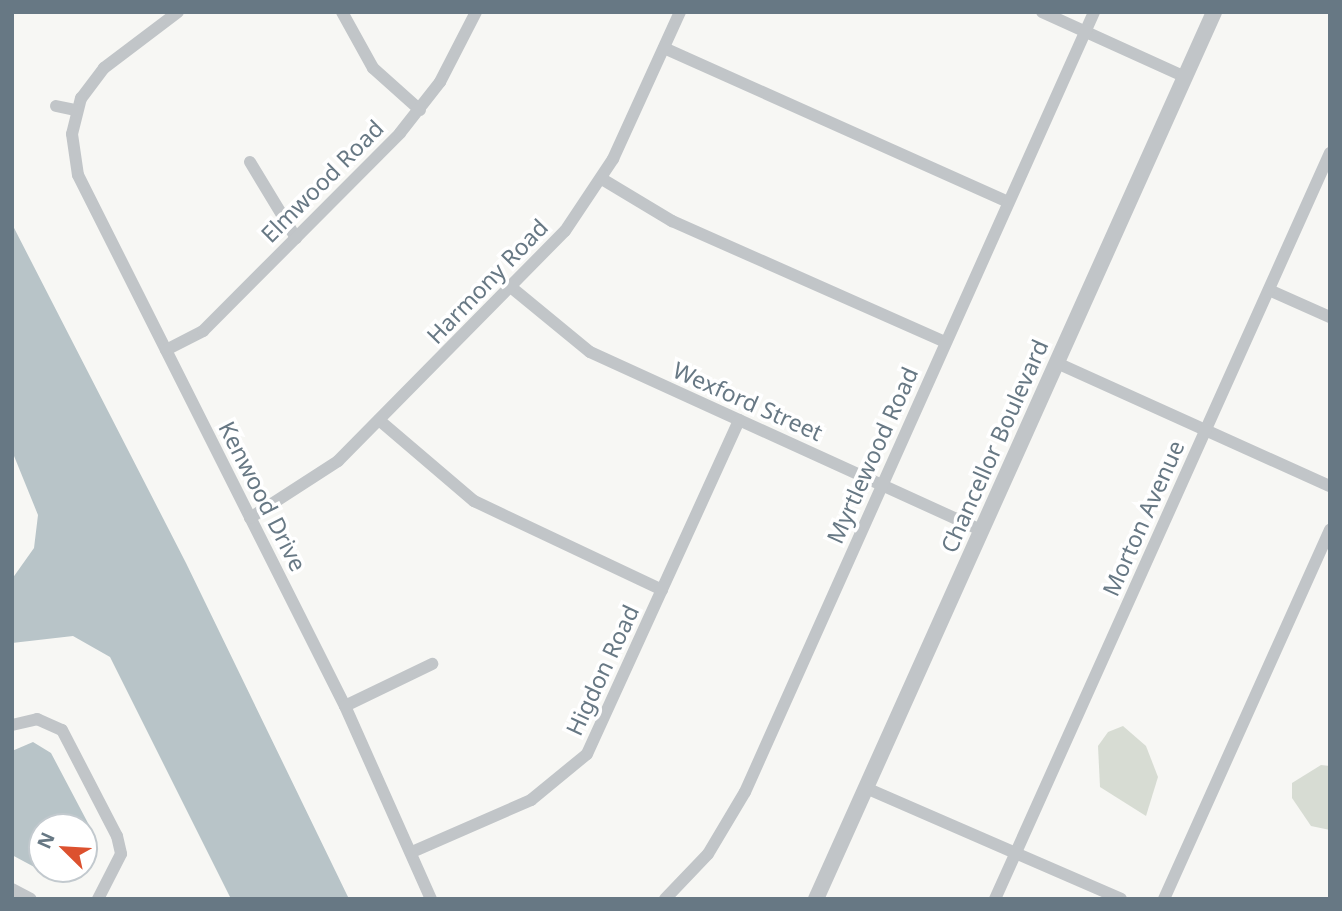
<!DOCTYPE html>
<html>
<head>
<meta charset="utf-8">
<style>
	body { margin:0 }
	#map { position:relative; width:1342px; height:911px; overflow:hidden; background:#f7f7f4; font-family:"Noto Sans",sans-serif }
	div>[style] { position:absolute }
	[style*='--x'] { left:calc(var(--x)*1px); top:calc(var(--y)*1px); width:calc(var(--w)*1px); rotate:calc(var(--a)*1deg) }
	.green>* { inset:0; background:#d7dcd3 }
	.water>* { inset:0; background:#b8c4c8 }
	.minor>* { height:12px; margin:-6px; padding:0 6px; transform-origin:6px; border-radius:6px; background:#c1c5c8 }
	.tertiary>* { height:16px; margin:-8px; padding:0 8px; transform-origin:8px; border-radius:8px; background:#c1c5c8 }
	span { translate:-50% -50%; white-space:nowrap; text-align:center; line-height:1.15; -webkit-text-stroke:7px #fff; paint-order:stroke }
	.street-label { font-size:23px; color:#677884 }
	.frame { position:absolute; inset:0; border:14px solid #677884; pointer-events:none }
	.north { position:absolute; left:28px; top:813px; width:70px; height:70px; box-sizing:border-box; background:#fff; border:2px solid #c2c9ce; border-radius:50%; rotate:294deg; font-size:19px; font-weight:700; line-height:28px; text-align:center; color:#677884 }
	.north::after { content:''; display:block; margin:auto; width:24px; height:32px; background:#dc512f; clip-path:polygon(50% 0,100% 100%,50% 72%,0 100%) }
</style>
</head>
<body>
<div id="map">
	<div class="green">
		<i style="clip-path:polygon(1123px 726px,1146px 746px,1158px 777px,1146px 816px,1100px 787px,1098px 746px,1108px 732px)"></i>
		<i style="clip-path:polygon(1321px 765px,1330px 766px,1330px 830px,1311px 826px,1292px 798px,1292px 783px)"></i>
	</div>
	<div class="water">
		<i style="clip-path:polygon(12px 224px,186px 563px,349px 899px,231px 899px,110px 657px,73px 636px,12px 643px,12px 579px,34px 548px,38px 515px,12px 451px)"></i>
		<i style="clip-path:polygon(33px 742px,51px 753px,89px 825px,84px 842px,84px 827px,42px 827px,42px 869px,69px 869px,64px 878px,38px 869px,12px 855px,12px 751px)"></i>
	</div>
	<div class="minor">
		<i style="--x:178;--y:12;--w:93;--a:142.9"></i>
		<i style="--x:104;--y:68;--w:38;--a:127"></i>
		<i style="--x:81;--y:98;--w:37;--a:104"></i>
		<i style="--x:72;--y:134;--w:41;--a:81.7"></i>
		<i style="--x:78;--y:175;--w:594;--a:63.31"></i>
		<i style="--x:345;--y:706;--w:211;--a:66"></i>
		<i style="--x:342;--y:12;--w:64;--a:61"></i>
		<i style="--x:373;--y:68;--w:63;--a:41.8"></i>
		<i style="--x:1042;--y:12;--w:157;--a:24.4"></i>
		<i style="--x:664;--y:48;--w:377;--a:24.1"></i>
		<i style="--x:56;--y:106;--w:19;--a:12"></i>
		<i style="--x:250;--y:162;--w:89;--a:58.8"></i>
		<i style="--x:602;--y:179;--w:82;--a:31"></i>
		<i style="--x:672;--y:221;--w:299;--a:23.9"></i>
		<i style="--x:512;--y:288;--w:101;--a:39.4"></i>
		<i style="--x:590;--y:352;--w:430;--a:24.5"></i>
		<i style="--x:1269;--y:290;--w:67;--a:23.9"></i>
		<i style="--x:166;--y:350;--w:42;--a:-27.2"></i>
		<i style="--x:203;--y:331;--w:279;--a:-45.1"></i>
		<i style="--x:400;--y:133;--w:65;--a:-51.9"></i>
		<i style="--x:440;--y:82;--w:79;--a:-62.8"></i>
		<i style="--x:1057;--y:363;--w:299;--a:24.3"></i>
		<i style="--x:379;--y:420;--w:125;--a:40.5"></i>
		<i style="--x:474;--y:501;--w:208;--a:25.3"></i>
		<i style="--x:250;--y:518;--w:105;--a:-32.9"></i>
		<i style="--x:338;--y:461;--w:323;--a:-45.4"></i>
		<i style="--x:565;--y:231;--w:87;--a:-56.3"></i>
		<i style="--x:613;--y:159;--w:162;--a:-65.5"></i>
		<i style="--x:345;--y:706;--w:97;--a:-25.8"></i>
		<i style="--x:12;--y:725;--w:26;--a:-13"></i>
		<i style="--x:37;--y:719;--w:27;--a:24"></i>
		<i style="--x:62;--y:730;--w:119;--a:62.6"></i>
		<i style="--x:117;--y:836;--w:18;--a:77"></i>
		<i style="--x:121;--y:854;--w:51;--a:117.1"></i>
		<i style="--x:866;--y:788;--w:278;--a:23.5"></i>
		<i style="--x:412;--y:852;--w:130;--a:-23.6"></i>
		<i style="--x:531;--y:800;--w:72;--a:-39.4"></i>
		<i style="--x:587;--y:754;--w:367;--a:-65.5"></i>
		<i style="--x:12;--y:889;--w:21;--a:28"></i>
		<i style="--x:665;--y:899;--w:62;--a:-46.3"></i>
		<i style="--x:708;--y:854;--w:72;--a:-59.2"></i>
		<i style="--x:745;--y:792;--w:855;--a:-65.89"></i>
		<i style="--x:995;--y:899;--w:818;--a:-65.82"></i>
		<i style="--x:1164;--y:899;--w:405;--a:-65.8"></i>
	</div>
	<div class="tertiary">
		<i style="--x:816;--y:899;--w:972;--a:-65.83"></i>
	</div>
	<div class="street-label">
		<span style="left:322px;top:181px;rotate:-45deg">Elmwood Road</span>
		<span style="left:487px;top:281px;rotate:-46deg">Harmony Road</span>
		<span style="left:748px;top:401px;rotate:24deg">Wexford Street</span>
		<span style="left:994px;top:446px;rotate:-66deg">Chancellor Boulevard</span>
		<span style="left:872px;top:455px;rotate:-66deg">Myrtlewood Road</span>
		<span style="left:263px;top:496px;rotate:63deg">Kenwood Drive</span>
		<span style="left:1143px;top:518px;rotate:-66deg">Morton Avenue</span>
		<span style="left:602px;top:670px;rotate:-65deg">Higdon Road</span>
	</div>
	<div class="frame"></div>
	<div class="north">N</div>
</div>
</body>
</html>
